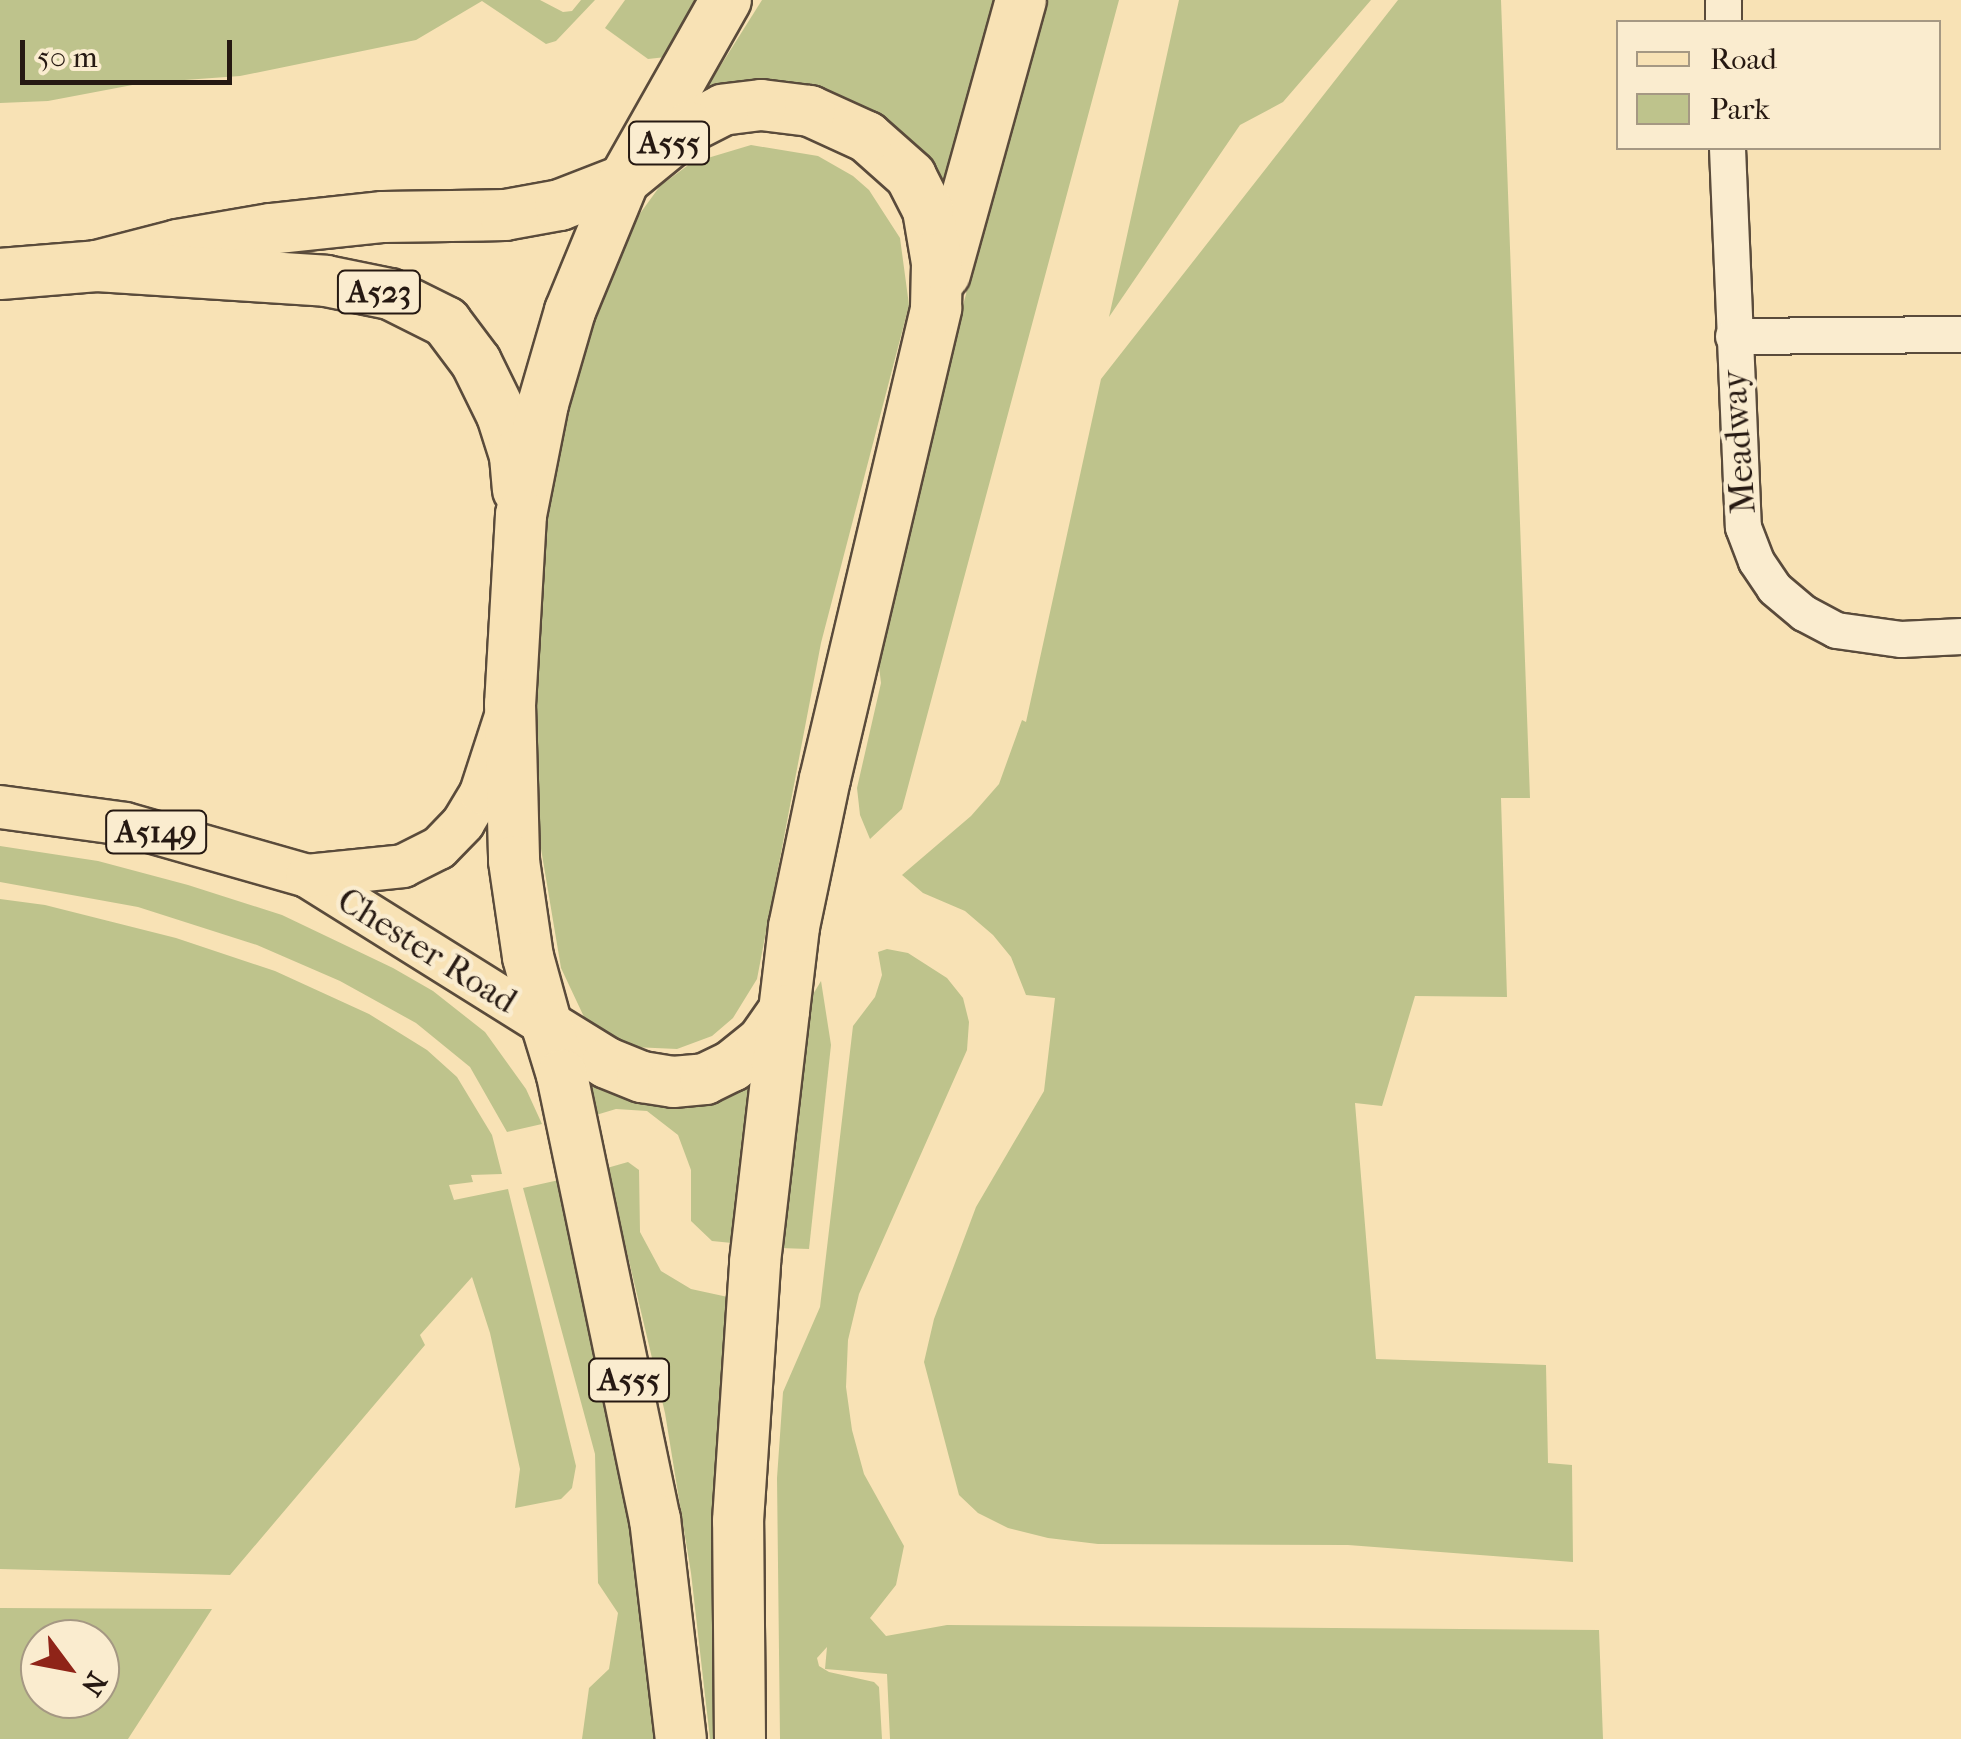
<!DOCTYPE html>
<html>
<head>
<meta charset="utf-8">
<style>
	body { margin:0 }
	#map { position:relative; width:1961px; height:1739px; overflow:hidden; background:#f8e2b5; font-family:"IM FELL French Canon",serif }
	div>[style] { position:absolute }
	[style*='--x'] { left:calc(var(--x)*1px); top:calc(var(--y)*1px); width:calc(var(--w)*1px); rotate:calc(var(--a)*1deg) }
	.green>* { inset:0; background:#bec38c }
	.roads { filter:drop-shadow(2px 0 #5a4b3b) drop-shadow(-2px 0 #5a4b3b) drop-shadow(0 2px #5a4b3b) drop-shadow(0 -2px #5a4b3b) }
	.minor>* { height:35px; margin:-17.5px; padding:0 17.5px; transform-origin:17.5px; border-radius:17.5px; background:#faeccf }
	.major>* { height:42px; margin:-21px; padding:0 21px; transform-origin:21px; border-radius:21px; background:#f8e2b5 }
	.highway>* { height:50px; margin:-25px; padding:0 25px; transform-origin:25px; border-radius:25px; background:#f8e2b5 }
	span { translate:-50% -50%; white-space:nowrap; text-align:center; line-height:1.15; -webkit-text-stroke:9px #faeccf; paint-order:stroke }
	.shield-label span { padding:2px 8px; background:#faeccf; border:2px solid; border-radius:8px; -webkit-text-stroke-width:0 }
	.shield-label { font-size:32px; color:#261912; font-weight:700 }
	.street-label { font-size:35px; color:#261912 }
	.legend { position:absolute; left:1616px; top:20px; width:325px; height:130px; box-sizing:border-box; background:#faeccf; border:2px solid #a59883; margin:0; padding:12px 18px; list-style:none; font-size:30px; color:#261912 }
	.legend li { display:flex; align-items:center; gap:20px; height:50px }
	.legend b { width:50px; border:2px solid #a59883 }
	.north { position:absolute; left:20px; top:1619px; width:100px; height:100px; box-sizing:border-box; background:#faeccf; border:2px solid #a59883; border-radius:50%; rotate:122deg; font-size:28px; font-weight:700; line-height:40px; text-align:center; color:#261912 }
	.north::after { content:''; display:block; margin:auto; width:35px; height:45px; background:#8f2418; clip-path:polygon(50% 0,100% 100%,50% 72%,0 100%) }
	.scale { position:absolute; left:20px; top:40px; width:212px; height:45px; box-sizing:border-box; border:5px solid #261912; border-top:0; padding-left:12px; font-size:30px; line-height:35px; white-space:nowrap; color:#261912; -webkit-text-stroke:8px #faeccf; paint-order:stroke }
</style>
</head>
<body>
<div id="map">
	<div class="green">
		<i style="clip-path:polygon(0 0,540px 0,563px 12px,572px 11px,581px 0,595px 0,556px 41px,546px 44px,482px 1px,416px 40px,240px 76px,143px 83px,48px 101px,0 103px)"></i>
		<i style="clip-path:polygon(625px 0,701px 0,666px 57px,648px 59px,605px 28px)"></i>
		<i style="clip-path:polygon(762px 0,995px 0,945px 178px,939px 179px,709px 92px,709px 84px)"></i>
		<i style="clip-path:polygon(1045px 0,1119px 0,902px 809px,870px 839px,860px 815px,857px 788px,881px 683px,875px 633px)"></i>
		<i style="clip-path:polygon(1179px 0,1371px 0,1283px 102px,1240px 125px,1109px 317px)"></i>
		<i style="clip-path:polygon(1398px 0,1501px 0,1530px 798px,1501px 798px,1507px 997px,1415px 996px,1382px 1106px,1355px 1103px,1376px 1359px,1546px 1365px,1548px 1463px,1572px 1465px,1573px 1562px,1348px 1545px,1098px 1544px,1048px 1538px,1008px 1528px,978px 1513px,959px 1495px,924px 1362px,934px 1319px,976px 1207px,1044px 1091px,1055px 998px,1026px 995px,1011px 957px,993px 935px,965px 911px,923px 893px,902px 875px,971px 816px,999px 784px,1022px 720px,1026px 722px,1101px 379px)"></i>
		<i style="clip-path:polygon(751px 145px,818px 156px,853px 176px,869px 190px,900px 238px,909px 305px,821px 643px,757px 979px,733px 1018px,712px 1036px,677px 1049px,633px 1047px,585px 1019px,561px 968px,536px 819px,534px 576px,562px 420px,589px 330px,636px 219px,660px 186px,691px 163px)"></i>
		<i style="clip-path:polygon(0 846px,98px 861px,188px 885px,282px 915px,393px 968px,433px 991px,485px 1032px,526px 1089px,542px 1124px,507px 1132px,470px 1067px,416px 1023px,340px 981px,257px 945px,138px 907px,0 882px)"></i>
		<i style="clip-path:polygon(0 899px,45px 905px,176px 938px,275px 971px,369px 1014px,427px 1050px,457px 1077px,492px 1135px,502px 1174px,471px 1175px,473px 1182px,449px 1185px,454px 1200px,508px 1189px,576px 1466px,572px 1488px,561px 1499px,515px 1508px,520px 1469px,490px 1333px,472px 1277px,420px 1335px,425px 1345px,230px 1575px,0 1569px)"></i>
		<i style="clip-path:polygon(887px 949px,908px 953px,947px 978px,963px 998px,969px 1022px,967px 1050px,859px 1294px,848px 1340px,846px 1387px,852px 1430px,864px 1474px,904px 1546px,896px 1585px,870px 1618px,886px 1636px,947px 1625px,1599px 1630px,1603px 1739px,890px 1739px,887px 1674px,825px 1669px,827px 1647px,817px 1658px,819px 1666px,829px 1672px,874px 1682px,879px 1687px,882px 1739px,780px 1739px,777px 1478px,783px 1392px,820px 1307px,853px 1026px,875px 997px,882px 975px,878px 952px)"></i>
		<i style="clip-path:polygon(821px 981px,831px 1045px,809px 1249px,779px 1248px,806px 1006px)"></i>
		<i style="clip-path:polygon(754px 1064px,742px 1244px,712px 1241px,691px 1221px,691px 1170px,678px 1135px,647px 1111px,616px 1109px,596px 1115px,587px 1081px,631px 1098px)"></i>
		<i style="clip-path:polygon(628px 1162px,639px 1170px,640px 1232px,661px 1271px,691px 1289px,737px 1299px,727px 1739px,710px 1739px,691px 1573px,665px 1413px,607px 1168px)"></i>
		<i style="clip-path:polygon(559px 1180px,635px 1540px,660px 1739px,582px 1739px,589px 1688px,609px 1669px,618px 1613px,598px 1583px,595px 1454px,523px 1188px)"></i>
		<i style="clip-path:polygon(evenodd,0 1608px,212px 1609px,128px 1739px,0 1739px,0 1608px,40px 1639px,100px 1639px,100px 1699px,40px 1699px,40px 1639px)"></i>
	</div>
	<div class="roads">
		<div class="minor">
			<i style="--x:1723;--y:0;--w:22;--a:90"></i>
			<i style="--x:1727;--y:148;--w:379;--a:87.6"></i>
			<i style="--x:1743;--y:527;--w:36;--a:69"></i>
			<i style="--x:1756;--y:561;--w:32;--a:56"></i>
			<i style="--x:1774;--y:588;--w:39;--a:40"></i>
			<i style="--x:1804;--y:613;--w:36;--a:28"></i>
			<i style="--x:1836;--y:630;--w:66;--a:7.9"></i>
			<i style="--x:1901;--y:639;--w:60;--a:-2.9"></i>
			<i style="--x:1733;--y:336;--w:228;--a:-0.5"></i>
		</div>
		<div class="major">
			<i style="--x:0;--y:807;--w:126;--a:7.7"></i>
			<i style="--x:125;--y:824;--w:189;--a:15.9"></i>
			<i style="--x:307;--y:876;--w:283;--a:32"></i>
			<i style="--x:307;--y:876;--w:97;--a:-5.9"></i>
			<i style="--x:403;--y:866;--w:40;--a:-26.6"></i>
			<i style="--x:439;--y:848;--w:35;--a:-46"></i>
			<i style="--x:463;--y:823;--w:35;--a:-59"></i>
			<i style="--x:481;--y:793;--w:78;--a:-72"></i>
		</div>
		<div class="highway">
			<i style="--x:97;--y:266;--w:84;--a:-14.5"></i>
			<i style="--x:178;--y:245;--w:93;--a:-9.9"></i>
			<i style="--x:270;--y:229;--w:114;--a:-6.1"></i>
			<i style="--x:383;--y:217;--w:122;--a:-0.9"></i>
			<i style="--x:505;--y:215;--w:56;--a:-10.3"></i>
			<i style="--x:560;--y:205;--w:69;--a:-21.3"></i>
			<i style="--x:624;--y:180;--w:207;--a:-60.5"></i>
			<i style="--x:0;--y:274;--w:97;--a:-4.7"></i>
			<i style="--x:97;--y:266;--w:229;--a:3.7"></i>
			<i style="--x:326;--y:281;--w:65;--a:11.5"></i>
			<i style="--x:390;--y:294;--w:63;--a:26.6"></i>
			<i style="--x:446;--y:322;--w:50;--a:53.1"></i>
			<i style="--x:476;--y:362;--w:59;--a:63.9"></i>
			<i style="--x:502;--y:415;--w:43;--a:72.4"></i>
			<i style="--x:515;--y:456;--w:34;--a:85"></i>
			<i style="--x:945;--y:274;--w:284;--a:-74.5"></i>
			<i style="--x:547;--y:1026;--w:70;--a:31.7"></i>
			<i style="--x:607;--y:1063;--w:38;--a:22"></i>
			<i style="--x:642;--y:1077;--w:31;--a:9"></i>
			<i style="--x:673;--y:1082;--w:32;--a:-5"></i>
			<i style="--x:705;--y:1079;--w:30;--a:-26"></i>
			<i style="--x:732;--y:1066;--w:38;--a:-39"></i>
			<i style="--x:762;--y:1042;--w:38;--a:-55"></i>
			<i style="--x:784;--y:1011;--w:85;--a:-83.2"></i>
			<i style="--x:794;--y:927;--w:151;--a:-78.2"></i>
			<i style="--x:825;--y:779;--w:484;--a:-76.7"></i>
			<i style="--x:936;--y:308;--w:45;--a:-88.7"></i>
			<i style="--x:937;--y:263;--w:54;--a:-99.6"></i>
			<i style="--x:928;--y:210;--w:38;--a:-117"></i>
			<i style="--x:911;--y:176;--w:59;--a:-138.4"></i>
			<i style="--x:867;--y:137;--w:63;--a:-155.5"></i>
			<i style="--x:810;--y:111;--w:49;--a:-173"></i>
			<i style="--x:761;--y:105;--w:38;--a:173"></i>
			<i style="--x:723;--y:110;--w:38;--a:153"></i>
			<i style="--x:689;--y:127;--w:84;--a:140.8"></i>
			<i style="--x:624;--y:180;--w:142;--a:112.4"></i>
			<i style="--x:570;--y:311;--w:97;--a:106.2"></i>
			<i style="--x:543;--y:404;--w:113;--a:101.2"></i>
			<i style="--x:521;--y:515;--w:189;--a:93.3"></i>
			<i style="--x:510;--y:704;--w:157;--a:88.5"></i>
			<i style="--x:514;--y:861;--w:97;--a:81.7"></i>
			<i style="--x:528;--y:957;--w:72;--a:74.6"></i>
			<i style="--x:547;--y:1026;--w:51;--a:73"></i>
			<i style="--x:562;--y:1075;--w:454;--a:78.2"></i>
			<i style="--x:655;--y:1519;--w:222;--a:83.3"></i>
			<i style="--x:740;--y:1739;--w:218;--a:-90.5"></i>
			<i style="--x:738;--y:1521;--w:260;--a:-86.2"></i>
			<i style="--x:755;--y:1262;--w:253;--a:-83.4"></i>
		</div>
	</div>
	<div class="shield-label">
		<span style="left:669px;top:143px">A555</span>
		<span style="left:379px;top:292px">A523</span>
		<span style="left:156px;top:832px">A5149</span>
		<span style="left:629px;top:1380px">A555</span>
	</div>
	<div class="street-label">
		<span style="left:1739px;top:442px;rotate:-94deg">Meadway</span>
		<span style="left:427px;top:951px;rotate:32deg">Chester Road</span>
	</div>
	<ul class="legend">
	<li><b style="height:12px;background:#f8e2b5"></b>Road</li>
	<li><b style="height:28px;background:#bec38c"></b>Park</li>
	</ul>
	<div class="north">N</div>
	<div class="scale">50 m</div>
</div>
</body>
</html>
